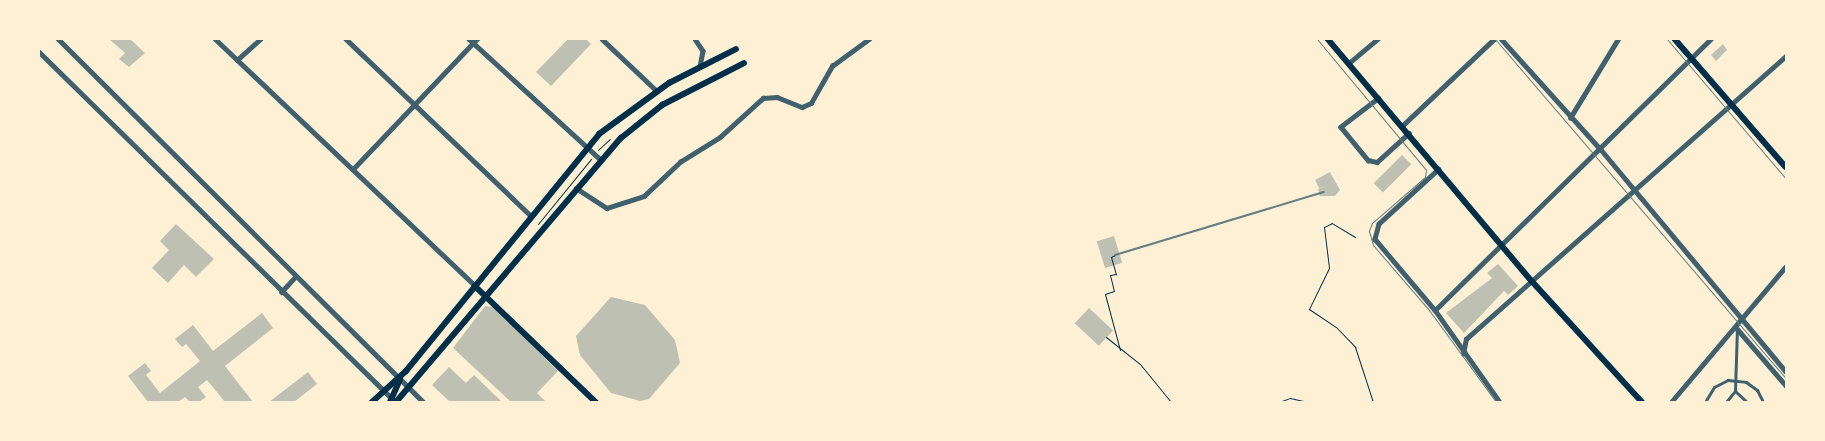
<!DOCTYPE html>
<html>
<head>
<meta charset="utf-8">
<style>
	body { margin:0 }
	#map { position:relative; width:1825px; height:441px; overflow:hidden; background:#fdf0d5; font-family:"Roboto Condensed",sans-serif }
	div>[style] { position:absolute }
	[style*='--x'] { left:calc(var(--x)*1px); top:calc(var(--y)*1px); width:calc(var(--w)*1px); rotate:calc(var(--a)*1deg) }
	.building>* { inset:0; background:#bec0b2; transform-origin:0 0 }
	.path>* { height:1px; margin:-0.5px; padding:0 0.5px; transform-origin:0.5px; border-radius:0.5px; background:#003049 }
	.pedestrian>* { height:3px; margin:-1.5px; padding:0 1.5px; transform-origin:1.5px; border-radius:1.5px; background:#3f606c }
	.minor>* { height:4.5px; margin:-2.25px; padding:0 2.25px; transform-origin:2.25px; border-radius:2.25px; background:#3f606c }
	.tertiary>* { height:5px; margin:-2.5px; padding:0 2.5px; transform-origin:2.5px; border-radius:2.5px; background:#3f606c }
	.secondary>* { height:5.5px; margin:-2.75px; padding:0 2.75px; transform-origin:2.75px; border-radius:2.75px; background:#003049 }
	.primary>* { height:6px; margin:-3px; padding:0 3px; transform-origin:3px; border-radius:3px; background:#003049 }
	.tram>* { height:1px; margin:-0.5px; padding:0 0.5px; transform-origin:0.5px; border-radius:0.5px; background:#657d81 }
	.rail>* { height:2px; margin:-1px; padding:0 1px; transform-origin:1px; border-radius:1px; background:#657d81 }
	span { translate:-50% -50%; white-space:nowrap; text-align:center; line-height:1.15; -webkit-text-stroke:4px #fdf0d5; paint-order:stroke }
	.frame { position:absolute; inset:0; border:40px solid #fdf0d5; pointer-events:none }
</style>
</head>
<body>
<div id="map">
	<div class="building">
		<i style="clip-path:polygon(109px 39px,130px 39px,145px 53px,129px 67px,119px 59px,125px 53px)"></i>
		<i style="clip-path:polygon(568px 39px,586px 39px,591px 44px,551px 86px,536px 72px)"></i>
		<i style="clip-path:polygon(1723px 44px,1727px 50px,1716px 61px,1711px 55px)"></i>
		<i style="left:1402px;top:155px;width:13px;height:40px;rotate:45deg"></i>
		<i style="clip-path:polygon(1330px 172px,1340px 190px,1335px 196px,1320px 196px,1318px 189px,1326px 186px,1319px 188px,1315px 180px)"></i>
		<i style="clip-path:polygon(176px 224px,214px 259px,196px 277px,184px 265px,168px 283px,152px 268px,169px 250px,160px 241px)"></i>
		<i style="left:1114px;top:236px;width:28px;height:18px;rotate:73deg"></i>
		<i style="clip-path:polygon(1498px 264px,1518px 286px,1508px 295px,1504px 291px,1464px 333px,1446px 313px,1492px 278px,1487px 273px)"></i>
		<i style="clip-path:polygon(611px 297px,645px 305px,675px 340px,680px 363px,649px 399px,640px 401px,611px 393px,580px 355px,576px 336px)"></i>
		<i style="clip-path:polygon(485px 306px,493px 307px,558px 371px,537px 393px,546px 402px,511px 402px,453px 348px)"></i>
		<i style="left:1089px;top:308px;width:33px;height:21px;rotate:43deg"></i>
		<i style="clip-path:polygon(262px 313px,273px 328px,225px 366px,253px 402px,225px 402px,207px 380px,198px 387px,206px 397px,199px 402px,190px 402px,185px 397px,178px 402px,148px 402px,128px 376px,145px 363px,151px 371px,146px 375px,160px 393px,200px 361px,186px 344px,182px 347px,175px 339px,193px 325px,213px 351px)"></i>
		<i style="clip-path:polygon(449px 367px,466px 383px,474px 375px,501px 401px,450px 402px,432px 385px)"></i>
		<i style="clip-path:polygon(308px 372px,317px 384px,294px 402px,269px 402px)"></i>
	</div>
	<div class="path">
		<i style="--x:598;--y:150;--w:16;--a:-43"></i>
		<i style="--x:538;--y:224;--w:84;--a:-50.8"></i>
		<i style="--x:1355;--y:237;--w:27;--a:-149"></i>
		<i style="--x:1332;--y:223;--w:9;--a:153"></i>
		<i style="--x:1324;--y:227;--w:41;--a:83"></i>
		<i style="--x:1329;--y:268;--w:46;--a:116"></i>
		<i style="--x:1309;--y:309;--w:32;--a:34"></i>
		<i style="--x:1336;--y:327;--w:28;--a:46"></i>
		<i style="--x:1355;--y:347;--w:58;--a:71.9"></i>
		<i style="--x:1115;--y:255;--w:4;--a:153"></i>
		<i style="--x:1111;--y:257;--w:18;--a:74"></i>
		<i style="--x:1116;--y:274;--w:6;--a:171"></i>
		<i style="--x:1110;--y:275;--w:16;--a:76"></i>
		<i style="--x:1114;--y:291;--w:9;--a:162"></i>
		<i style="--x:1105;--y:294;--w:58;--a:75"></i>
		<i style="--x:1106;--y:337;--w:43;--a:38.5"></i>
		<i style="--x:1140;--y:364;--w:49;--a:50.8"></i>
		<i style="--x:1279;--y:402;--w:12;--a:-20"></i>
		<i style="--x:1290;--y:398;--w:17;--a:13"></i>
	</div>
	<div class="pedestrian">
		<i style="--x:1735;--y:391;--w:16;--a:43"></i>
		<i style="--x:1705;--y:402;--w:17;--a:-59"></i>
		<i style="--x:1714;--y:387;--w:16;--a:-27"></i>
		<i style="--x:1728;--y:380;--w:18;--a:6"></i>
		<i style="--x:1746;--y:382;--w:14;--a:36"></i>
		<i style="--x:1757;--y:390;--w:13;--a:63"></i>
		<i style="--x:1726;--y:402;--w:14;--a:-51"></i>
		<i style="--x:1735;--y:391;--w:62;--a:-88.2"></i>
	</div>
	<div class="minor">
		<i style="--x:346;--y:39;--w:255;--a:43.7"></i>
		<i style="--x:469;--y:39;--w:179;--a:42.5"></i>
		<i style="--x:602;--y:39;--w:76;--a:43.4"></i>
		<i style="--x:695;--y:39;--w:14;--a:56"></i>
		<i style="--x:703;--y:51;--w:16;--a:101"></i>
		<i style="--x:237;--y:60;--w:31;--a:-42"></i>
		<i style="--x:1349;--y:63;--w:38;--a:-40"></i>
		<i style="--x:1379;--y:98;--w:48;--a:142.7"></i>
		<i style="--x:1341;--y:127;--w:43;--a:50.7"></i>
		<i style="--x:1368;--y:160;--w:9;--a:13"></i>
		<i style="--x:1377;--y:162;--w:43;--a:-42.2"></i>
		<i style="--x:1570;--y:118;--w:92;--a:-58.7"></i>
		<i style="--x:1402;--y:126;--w:127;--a:-43.4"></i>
		<i style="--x:353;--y:169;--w:180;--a:-46.4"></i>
		<i style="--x:1439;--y:169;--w:81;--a:137.5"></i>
		<i style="--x:1379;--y:224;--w:16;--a:105"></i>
		<i style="--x:1375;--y:239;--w:93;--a:49.8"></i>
		<i style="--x:1435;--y:310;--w:113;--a:54.8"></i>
		<i style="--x:576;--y:188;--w:37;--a:33"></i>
		<i style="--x:607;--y:208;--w:39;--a:-18"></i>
		<i style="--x:644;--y:196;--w:50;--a:-43.4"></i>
		<i style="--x:680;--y:162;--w:47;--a:-32"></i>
		<i style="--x:720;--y:137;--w:58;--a:-42.2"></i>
		<i style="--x:763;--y:98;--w:14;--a:-4"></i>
		<i style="--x:777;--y:97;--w:27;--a:22"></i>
		<i style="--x:802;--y:107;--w:10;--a:-24"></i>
		<i style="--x:811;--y:103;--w:43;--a:-60.4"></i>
		<i style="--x:832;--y:66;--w:46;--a:-36.1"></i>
		<i style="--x:1435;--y:310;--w:387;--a:-44.5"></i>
		<i style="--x:1463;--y:354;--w:15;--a:-79"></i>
		<i style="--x:1466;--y:339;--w:427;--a:-41.5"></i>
	</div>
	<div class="tertiary">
		<i style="--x:58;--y:39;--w:515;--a:44.84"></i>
		<i style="--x:215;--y:39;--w:359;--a:43.5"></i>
		<i style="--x:1501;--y:39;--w:149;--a:48"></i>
		<i style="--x:1601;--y:150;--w:289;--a:50.2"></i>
		<i style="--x:39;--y:52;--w:496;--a:44.5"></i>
		<i style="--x:281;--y:292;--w:21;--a:-47"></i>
		<i style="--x:1737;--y:329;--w:75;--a:49.3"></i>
		<i style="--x:1671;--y:402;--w:178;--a:-49.8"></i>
	</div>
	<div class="secondary">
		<i style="--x:1328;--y:39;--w:317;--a:49.9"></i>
		<i style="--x:1532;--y:281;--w:164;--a:47.7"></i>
		<i style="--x:1675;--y:39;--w:169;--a:49.1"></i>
		<i style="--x:475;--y:286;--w:168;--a:43.8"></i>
	</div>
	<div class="primary">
		<i style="--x:372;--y:402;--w:46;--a:-42.4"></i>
		<i style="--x:406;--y:371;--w:306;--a:-50.8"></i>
		<i style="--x:599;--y:134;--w:87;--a:-36.1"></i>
		<i style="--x:669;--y:83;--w:75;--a:-26.9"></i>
		<i style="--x:390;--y:402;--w:24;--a:-66"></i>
		<i style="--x:396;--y:402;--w:347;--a:-49.6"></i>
		<i style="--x:621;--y:138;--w:53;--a:-38.8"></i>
		<i style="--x:662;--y:105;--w:92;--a:-27.1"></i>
	</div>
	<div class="tram">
		<i style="--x:1317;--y:39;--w:170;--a:50.2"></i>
		<i style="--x:1426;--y:170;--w:7;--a:98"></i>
		<i style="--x:1425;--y:177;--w:70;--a:139"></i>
		<i style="--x:1372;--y:223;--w:9;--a:111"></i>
		<i style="--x:1369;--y:231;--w:15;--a:74"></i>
		<i style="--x:1373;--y:245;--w:86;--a:49.3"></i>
		<i style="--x:1429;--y:310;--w:114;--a:53.9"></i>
		<i style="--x:1495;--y:39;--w:447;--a:49.4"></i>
		<i style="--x:1667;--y:39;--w:184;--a:49.6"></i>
	</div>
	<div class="rail">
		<i style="--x:1115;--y:255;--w:218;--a:-16.8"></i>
	</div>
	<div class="frame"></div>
</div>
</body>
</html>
